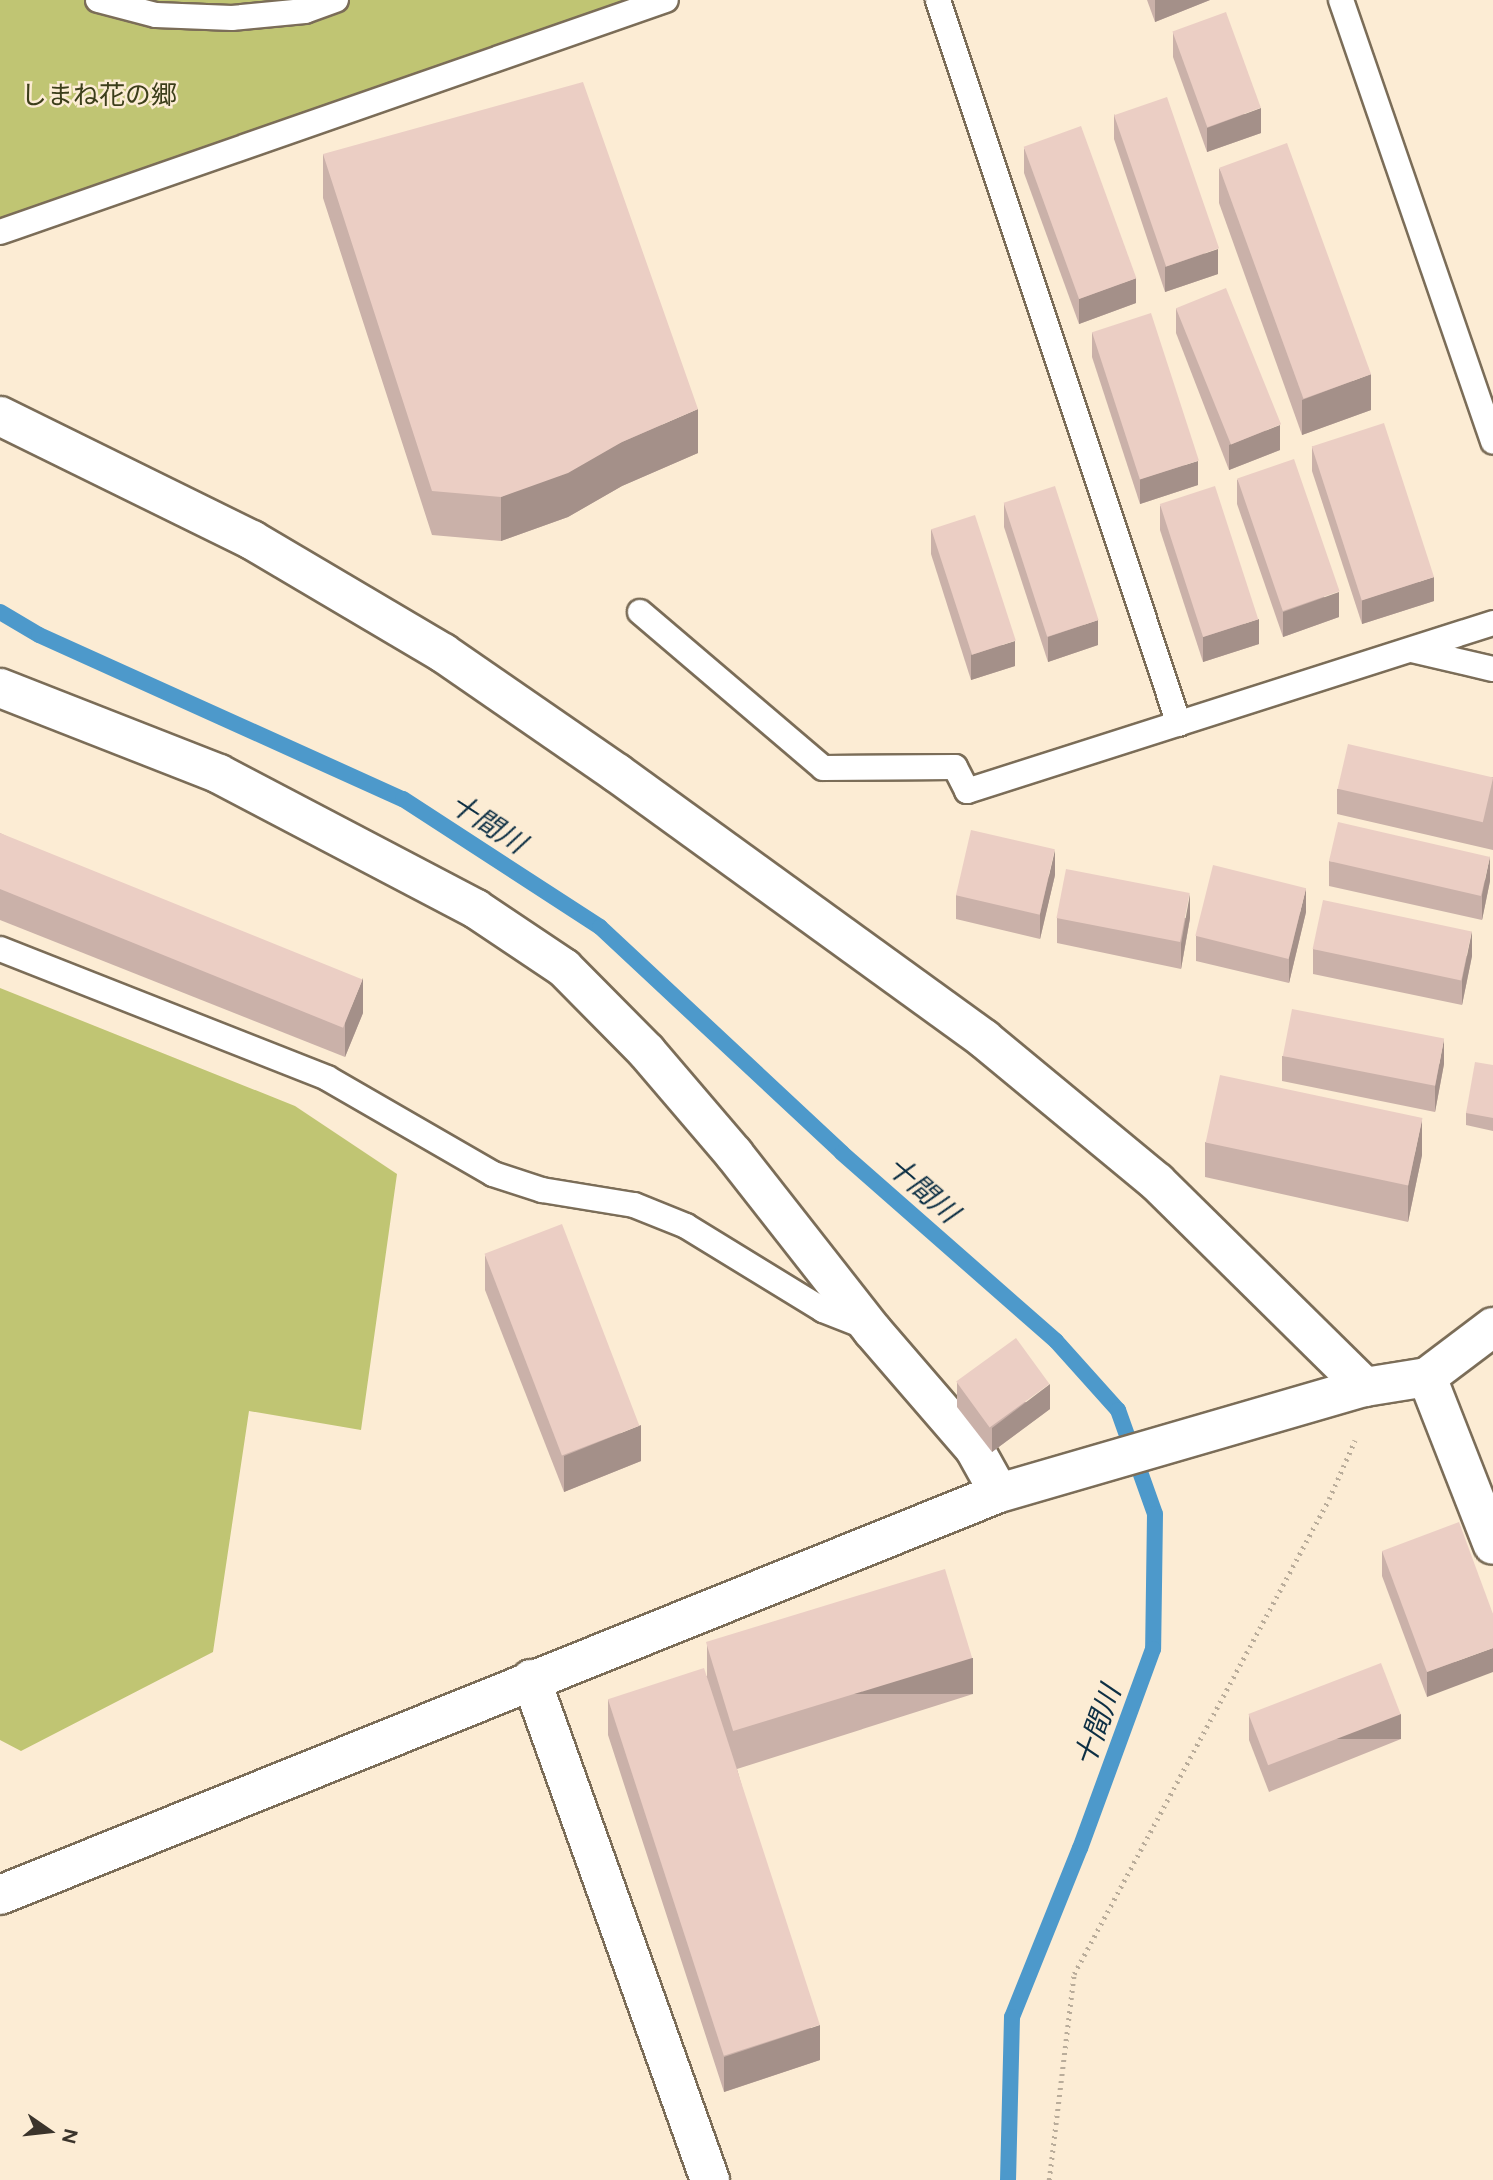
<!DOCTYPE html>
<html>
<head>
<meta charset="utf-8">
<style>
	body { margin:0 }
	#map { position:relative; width:1493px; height:2180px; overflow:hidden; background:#fcecd4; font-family:Figtree,"Noto Sans JP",sans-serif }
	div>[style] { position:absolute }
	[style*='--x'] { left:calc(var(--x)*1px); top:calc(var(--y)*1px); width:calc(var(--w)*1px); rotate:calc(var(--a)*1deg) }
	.green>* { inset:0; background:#c0c573 }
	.stream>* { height:16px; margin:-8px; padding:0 8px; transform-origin:8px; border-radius:8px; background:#4d99cb }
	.path>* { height:4.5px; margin-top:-2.25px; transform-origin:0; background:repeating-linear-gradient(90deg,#b9ac9a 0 2px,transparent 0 7px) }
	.roads { filter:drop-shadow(2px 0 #7b6d58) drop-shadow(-2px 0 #7b6d58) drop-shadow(0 2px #7b6d58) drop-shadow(0 -2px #7b6d58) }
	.lane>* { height:24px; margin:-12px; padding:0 12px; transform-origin:12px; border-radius:12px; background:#fff }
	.street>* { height:38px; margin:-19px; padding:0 19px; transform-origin:19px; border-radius:19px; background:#fff }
	.wall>* { inset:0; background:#cab1a9 }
	.shaded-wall>* { inset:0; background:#a49089; transform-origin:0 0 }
	.building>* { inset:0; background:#ebcec4; transform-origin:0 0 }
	span { translate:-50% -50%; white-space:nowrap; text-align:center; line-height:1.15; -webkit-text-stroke:5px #fcecd4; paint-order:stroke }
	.park-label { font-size:26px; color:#3c3e1a }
	.water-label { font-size:28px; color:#0d2f44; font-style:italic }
	.north { position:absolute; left:14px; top:2096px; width:70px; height:70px; -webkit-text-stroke:5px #fcecd4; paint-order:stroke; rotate:104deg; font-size:19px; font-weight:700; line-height:28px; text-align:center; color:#3b342b }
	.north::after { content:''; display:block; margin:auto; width:24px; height:32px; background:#3b342b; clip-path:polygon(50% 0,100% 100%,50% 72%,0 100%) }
</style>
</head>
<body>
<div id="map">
	<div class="green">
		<i style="clip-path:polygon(0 0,639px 0,0 235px)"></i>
		<i style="clip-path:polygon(0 988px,295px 1106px,397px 1174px,361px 1430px,249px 1411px,213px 1652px,21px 1751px,0 1740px)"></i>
	</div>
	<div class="stream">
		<i style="--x:0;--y:612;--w:45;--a:30.5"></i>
		<i style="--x:39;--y:635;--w:399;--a:24.3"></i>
		<i style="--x:403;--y:799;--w:235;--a:33"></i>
		<i style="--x:600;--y:927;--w:331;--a:43"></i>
		<i style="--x:842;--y:1153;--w:285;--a:41.3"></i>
		<i style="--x:1056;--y:1341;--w:93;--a:48.1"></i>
		<i style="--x:1118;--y:1410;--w:110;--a:70.4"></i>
		<i style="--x:1155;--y:1514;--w:135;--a:90.8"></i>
		<i style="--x:1153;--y:1649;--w:212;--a:110.1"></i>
		<i style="--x:1080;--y:1848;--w:182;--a:111.9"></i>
		<i style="--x:1012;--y:2017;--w:163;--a:91.4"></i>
	</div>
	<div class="path">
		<i style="--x:1049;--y:2180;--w:208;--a:-83.1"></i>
		<i style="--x:1074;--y:1974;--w:539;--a:-61.77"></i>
		<i style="--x:1329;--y:1499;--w:64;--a:-66.2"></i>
	</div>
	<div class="roads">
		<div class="lane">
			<i style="--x:98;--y:0;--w:60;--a:14.5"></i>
			<i style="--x:156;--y:15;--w:76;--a:2.3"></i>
			<i style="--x:232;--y:18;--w:73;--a:-5.5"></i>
			<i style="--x:305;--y:11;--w:33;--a:-20"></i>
			<i style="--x:938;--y:0;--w:763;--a:71.59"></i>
			<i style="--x:1341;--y:0;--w:467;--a:71"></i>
			<i style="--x:0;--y:232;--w:705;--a:-19.21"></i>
			<i style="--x:640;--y:612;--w:240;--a:40.4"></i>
			<i style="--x:823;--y:768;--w:132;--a:-0.4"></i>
			<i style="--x:955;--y:767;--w:27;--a:63"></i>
			<i style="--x:967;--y:791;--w:552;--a:-17.71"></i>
			<i style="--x:1412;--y:650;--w:83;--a:13.2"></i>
			<i style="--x:0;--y:949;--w:352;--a:21.5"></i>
			<i style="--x:327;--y:1078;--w:192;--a:30"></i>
			<i style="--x:493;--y:1174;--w:52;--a:18.1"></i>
			<i style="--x:542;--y:1190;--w:93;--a:9.3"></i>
			<i style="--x:634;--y:1205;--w:56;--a:22"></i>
			<i style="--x:686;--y:1226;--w:161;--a:31.5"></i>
			<i style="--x:823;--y:1310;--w:46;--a:21.6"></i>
		</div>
		<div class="street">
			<i style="--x:0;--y:416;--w:281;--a:26.2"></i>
			<i style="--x:252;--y:540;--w:222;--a:30.6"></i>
			<i style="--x:443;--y:653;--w:211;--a:34.6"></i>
			<i style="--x:617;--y:773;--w:453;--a:35.9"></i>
			<i style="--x:984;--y:1039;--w:224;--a:39.6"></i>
			<i style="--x:1157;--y:1182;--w:292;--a:44.6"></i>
			<i style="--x:0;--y:688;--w:235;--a:21.4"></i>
			<i style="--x:219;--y:774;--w:290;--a:27.7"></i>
			<i style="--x:476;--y:909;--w:106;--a:33.8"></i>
			<i style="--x:564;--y:968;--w:118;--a:45.3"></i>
			<i style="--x:647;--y:1052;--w:134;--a:49.5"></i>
			<i style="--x:734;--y:1154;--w:224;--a:51.9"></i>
			<i style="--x:872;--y:1330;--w:156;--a:49.2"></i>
			<i style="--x:974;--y:1448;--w:51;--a:60.9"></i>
			<i style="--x:1427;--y:1377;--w:180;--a:68.6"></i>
			<i style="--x:531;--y:1679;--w:532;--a:70.34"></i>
			<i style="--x:0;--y:1895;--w:1077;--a:-21.92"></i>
			<i style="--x:999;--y:1493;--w:381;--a:-16.2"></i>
			<i style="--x:1365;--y:1387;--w:63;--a:-9.2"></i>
			<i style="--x:1427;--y:1377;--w:83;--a:-37.1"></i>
		</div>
	</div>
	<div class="wall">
		<i style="clip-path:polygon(1147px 0,1210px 0,1155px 22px)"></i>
		<i style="clip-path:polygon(1173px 32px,1261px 133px,1207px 152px,1173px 57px)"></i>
		<i style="clip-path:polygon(1114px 114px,1218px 274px,1165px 292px,1114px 139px)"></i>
		<i style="clip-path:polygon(1024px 148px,1136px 303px,1079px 324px,1024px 173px)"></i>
		<i style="clip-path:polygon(323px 154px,698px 453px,622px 486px,568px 517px,501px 541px,432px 535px,323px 198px)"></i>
		<i style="clip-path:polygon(1219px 168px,1371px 410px,1302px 435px,1219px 203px)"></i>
		<i style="clip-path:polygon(1176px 308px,1280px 450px,1229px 470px,1176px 333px)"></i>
		<i style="clip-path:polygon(1092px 332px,1198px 485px,1140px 504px,1092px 357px)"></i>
		<i style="clip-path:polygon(1312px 446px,1434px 601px,1362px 624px,1312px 471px)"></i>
		<i style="clip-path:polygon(1237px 479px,1339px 617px,1283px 637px,1237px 504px)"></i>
		<i style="clip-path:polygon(1004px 503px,1098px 645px,1048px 662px,1004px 527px)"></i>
		<i style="clip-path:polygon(1160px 505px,1259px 644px,1203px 662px,1160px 530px)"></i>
		<i style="clip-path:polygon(931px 529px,1015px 666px,971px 680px,931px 554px)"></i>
		<i style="clip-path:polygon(1493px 777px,1493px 850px,1337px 814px,1337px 789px)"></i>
		<i style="clip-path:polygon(0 833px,363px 1013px,345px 1057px,0 920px)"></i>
		<i style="clip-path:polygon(1329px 861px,1490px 881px,1482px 920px,1329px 886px)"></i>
		<i style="clip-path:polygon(1055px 875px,1040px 939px,956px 919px,956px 895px)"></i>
		<i style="clip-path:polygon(1306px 912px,1289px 983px,1196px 961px,1196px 936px)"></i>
		<i style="clip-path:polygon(1057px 918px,1190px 918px,1181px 969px,1057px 943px)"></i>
		<i style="clip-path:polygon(1313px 949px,1472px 956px,1462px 1005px,1313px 974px)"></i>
		<i style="clip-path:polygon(1282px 1056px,1444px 1064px,1435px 1112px,1282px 1081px)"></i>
		<i style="clip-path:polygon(1493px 1065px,1493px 1131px,1466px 1125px,1466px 1113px)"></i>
		<i style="clip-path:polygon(1205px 1142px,1422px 1155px,1408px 1222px,1205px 1177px)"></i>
		<i style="clip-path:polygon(485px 1255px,641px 1461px,564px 1492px,485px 1290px)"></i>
		<i style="clip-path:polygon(957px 1382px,1050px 1409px,992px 1452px,957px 1407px)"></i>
		<i style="clip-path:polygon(1382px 1551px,1493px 1614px,1427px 1697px,1382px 1576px)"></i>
		<i style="clip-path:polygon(707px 1645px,973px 1694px,737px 1769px,820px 2060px,724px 2092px,608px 1735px,608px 1700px,707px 1676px)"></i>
		<i style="clip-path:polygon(1249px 1715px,1401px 1739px,1269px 1792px,1249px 1740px)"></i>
	</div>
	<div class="shaded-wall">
		<i style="clip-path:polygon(1155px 0,1210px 0,1155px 22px)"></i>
		<i style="clip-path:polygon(1261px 108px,1261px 133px,1207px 152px,1207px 128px)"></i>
		<i style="clip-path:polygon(1218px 249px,1218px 274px,1165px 292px,1165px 267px)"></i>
		<i style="clip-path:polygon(1136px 278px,1136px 303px,1079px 324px,1079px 299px)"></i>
		<i style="clip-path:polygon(1371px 374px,1371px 410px,1302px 435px,1302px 400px)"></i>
		<i style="clip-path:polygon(698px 409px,698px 453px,622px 486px,568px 517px,501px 541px,501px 497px,622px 442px)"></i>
		<i style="clip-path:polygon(1280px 425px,1280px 450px,1229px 470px,1229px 445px)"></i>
		<i style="clip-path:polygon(1198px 461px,1198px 485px,1140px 504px,1140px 479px)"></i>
		<i style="clip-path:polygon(1434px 577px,1434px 601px,1362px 624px,1362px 600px)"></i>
		<i style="clip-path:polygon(1339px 592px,1339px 617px,1283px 637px,1283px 612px)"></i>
		<i style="clip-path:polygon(1259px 619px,1259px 644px,1203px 662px,1203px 637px)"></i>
		<i style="clip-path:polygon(1098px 620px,1098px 645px,1048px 662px,1048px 637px)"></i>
		<i style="clip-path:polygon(1015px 641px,1015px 666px,971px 680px,971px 655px)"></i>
		<i style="clip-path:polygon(1055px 850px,1055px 875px,1040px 939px,1040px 914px)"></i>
		<i style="clip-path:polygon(1490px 856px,1490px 881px,1482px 920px,1482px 895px)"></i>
		<i style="clip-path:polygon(1306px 888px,1306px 912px,1289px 983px,1289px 958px)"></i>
		<i style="clip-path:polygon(1190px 894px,1190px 918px,1181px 969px,1181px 944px)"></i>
		<i style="clip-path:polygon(1472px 931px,1472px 956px,1462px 1005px,1462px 980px)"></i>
		<i style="clip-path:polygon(363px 978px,363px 1013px,345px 1057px,345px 1022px)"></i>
		<i style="clip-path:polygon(1444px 1039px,1444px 1064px,1435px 1112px,1435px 1087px)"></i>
		<i style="clip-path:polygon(1422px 1119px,1422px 1155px,1408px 1222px,1408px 1186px)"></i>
		<i style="clip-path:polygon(1050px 1384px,1050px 1409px,992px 1452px,992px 1428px)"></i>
		<i style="clip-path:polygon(641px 1425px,641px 1461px,564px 1492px,564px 1456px)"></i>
		<i style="clip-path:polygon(1493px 1648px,1493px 1672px,1427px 1697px,1427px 1672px)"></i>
		<i style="left:973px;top:1658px;width:36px;height:250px;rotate:90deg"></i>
		<i style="left:1401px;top:1714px;width:25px;height:142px;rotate:90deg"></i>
		<i style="clip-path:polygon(820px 2025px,820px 2060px,724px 2092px,724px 2057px)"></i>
	</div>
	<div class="building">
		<i style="left:1226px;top:12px;width:102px;height:57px;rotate:70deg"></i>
		<i style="clip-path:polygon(583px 82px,698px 409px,622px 442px,568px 473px,501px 497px,432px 491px,323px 154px)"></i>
		<i style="left:1167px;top:97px;width:160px;height:56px;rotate:71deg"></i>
		<i style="left:1081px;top:126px;width:162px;height:61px;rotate:70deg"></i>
		<i style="left:1287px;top:143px;width:246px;height:72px;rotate:70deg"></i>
		<i style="left:1226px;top:288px;width:147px;height:54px;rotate:68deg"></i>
		<i style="left:1151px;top:313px;width:155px;height:62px;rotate:72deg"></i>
		<i style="left:1384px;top:423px;width:162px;height:76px;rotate:72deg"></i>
		<i style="left:1294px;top:459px;width:140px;height:60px;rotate:71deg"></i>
		<i style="left:1055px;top:486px;width:141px;height:54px;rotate:72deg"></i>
		<i style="left:1215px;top:486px;width:140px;height:58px;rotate:72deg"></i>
		<i style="left:975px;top:515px;width:132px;height:46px;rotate:72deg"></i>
		<i style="left:1348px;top:744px;width:149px;height:46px;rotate:13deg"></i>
		<i style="left:1338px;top:822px;width:156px;height:40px;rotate:13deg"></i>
		<i style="left:971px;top:830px;width:86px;height:67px;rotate:13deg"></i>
		<i style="left:0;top:833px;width:391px;height:52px;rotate:22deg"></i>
		<i style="left:1213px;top:865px;width:96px;height:73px;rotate:14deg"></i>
		<i style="left:1066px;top:869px;width:126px;height:50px;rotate:11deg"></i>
		<i style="left:1323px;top:900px;width:152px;height:50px;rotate:12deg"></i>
		<i style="left:1292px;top:1009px;width:155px;height:48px;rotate:11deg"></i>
		<i style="clip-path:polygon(1475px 1062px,1493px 1065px,1493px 1118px,1466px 1113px)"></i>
		<i style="left:1220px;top:1075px;width:207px;height:69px;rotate:12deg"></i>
		<i style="left:562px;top:1224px;width:216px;height:83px;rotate:69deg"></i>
		<i style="left:1016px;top:1338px;width:57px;height:74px;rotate:54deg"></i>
		<i style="clip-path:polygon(1459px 1522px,1493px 1614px,1493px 1648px,1427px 1672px,1382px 1551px)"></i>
		<i style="left:945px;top:1569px;width:93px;height:250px;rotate:73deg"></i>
		<i style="left:1381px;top:1663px;width:55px;height:142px;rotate:69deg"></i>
		<i style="left:704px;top:1668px;width:375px;height:101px;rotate:72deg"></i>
	</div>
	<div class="park-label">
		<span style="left:99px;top:96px">しまね花の郷</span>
	</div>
	<div class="water-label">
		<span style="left:488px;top:823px;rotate:33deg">十間川</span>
		<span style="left:923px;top:1189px;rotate:41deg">十間川</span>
		<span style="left:1097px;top:1726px;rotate:-70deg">十間川</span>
	</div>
	<div class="north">N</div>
</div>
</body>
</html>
